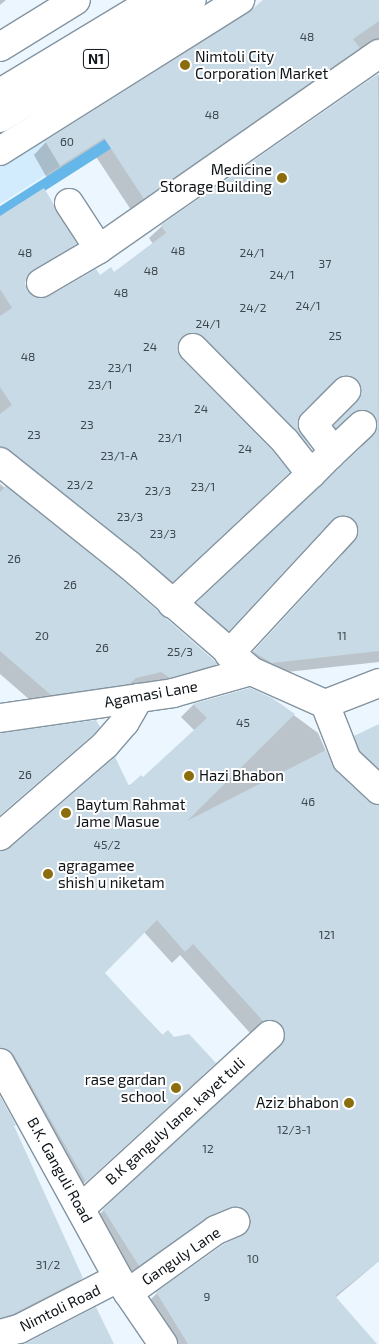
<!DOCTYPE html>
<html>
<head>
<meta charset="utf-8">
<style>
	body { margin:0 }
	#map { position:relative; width:379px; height:1344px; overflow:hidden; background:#ebf6fe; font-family:"Exo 2",sans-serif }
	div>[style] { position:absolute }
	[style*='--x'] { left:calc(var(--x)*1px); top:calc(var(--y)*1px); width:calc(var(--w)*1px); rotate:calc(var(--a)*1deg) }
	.built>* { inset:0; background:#d2ebfd }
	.shadow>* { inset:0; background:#0003 }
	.stream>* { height:11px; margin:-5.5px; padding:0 5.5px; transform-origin:5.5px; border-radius:5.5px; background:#65b6e9 }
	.building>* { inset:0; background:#c8dae6 }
	.roads { filter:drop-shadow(1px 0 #8394a0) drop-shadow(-1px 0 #8394a0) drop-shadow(0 1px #8394a0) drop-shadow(0 -1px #8394a0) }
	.minor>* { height:28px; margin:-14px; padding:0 14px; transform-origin:14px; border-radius:14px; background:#fff }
	.major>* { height:28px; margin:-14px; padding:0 14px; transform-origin:14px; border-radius:14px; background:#fff }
	.highway>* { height:28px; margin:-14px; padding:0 14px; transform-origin:14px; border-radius:14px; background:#fff }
	.dots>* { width:14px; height:14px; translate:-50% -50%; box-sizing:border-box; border:2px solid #fff; border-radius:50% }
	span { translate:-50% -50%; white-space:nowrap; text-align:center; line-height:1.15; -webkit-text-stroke:4px #fff; paint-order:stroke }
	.number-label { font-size:12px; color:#3c464c }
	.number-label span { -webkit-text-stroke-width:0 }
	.shield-label span { padding:1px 4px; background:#fff; border:1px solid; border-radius:4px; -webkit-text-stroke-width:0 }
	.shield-label { font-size:14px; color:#0e1418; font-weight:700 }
	.poi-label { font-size:15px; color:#0e1418 }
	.left { translate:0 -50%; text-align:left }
	.right { translate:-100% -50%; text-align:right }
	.street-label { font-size:15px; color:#0e1418 }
</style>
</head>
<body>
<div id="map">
	<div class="built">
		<i style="clip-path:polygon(43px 137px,60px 166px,0 204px,0 162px)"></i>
	</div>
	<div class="shadow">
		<i style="clip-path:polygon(0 0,6px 0,0 5px)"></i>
		<i style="clip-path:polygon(267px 0,379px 0,379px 57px,131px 210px,91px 149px,47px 178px,34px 155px,46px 142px)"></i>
		<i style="clip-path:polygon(379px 75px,379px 662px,259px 675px,241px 665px,342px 556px,346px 540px,341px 531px,325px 528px,320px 531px,216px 643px,185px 616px,361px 449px,365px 434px,353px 422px,344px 422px,322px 439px,349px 409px,344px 392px,329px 388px,301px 413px,296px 427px,311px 450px,299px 462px,191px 349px,178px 345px,176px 352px,276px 485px,159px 594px,0 464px,0 218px,75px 244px,63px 256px,27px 277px,24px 282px,27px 292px,42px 300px,95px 271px,100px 277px,114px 273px,153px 244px,149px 238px,162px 226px)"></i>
		<i style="clip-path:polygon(0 484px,117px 577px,216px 664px,204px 676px,38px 707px,0 674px)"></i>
		<i style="clip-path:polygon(250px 689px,272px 699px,318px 733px,335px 772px,368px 803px,379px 805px,379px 1261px,335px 1298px,376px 1344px,168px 1344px,144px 1306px,157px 1293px,239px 1237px,232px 1222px,215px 1220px,193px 1230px,126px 1277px,91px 1222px,273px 1052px,269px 1037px,261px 1032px,250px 1033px,180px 955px,172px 963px,144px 932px,103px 973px,202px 1076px,73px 1193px,0 1067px,0 852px,143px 778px,195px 731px,181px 717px,193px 705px)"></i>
		<i style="clip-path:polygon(379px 725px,379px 795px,343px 750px,355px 737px)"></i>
		<i style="clip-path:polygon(0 1098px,82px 1278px,69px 1291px,0 1326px)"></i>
	</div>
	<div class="stream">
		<i style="--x:0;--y:212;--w:143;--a:-32.5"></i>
	</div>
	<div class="building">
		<i style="clip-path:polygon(263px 0,379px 0,379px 21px,353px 39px,360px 48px,144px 199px,104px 138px,60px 166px,45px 141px,248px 13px)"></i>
		<i style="clip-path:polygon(378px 74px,379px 651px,272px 663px,253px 652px,354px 542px,358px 527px,353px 519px,339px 516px,332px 520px,229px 631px,196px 603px,373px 436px,377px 421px,366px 410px,358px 410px,336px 428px,334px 425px,361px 396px,357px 380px,350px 376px,335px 380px,302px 413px,298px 427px,312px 451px,204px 337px,190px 333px,182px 337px,178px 351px,182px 359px,273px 451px,290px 472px,173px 582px,10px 450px,0 447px,0 414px,12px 405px,0 387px,0 316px,12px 308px,0 289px,0 216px,44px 188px,53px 203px,77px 244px,27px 276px,25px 284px,33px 296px,48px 297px,96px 269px,100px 275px,111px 267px,114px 272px,166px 233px,161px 225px)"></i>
		<i style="clip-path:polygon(6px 486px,118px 576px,218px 664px,170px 678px,161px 672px,136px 678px,129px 684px,51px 695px,0 651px,0 492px)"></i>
		<i style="clip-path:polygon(250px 688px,272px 698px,295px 714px,187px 821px,326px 750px,336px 771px,368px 801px,379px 805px,379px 1261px,335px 1296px,377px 1344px,188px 1344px,156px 1292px,224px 1244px,247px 1232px,249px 1216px,236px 1206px,210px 1216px,139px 1266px,103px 1209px,285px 1040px,281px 1024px,274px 1020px,263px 1021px,193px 944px,185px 952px,157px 920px,105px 973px,162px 1035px,168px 1030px,174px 1037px,189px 1034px,216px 1063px,86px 1182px,14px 1055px,0 1047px,0 851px,10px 848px,115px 757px,129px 786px,141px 775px,143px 777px,207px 718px,193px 704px)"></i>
		<i style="clip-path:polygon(96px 720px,100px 727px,94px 734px,0 815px,0 733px)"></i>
		<i style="clip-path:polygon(379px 724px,379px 769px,360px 751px,354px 736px)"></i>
		<i style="clip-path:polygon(0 1096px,16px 1125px,14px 1126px,83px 1278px,13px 1314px,0 1318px)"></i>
		<i style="clip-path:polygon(96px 1307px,114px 1344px,23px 1344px,26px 1343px)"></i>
	</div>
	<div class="roads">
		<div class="minor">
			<i style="--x:69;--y:203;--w:55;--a:56.9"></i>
			<i style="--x:41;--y:283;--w:67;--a:-30.4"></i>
			<i style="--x:99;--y:249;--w:341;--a:-34.9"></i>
			<i style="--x:330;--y:455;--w:44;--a:-43.2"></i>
			<i style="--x:0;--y:462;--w:164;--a:38.6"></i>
			<i style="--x:128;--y:564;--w:163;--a:41"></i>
			<i style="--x:311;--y:474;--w:27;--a:-45"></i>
			<i style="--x:330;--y:455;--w:7;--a:-82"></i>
			<i style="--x:331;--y:448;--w:30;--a:-127"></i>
			<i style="--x:313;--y:424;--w:47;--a:-45"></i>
			<i style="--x:172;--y:604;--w:190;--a:-43.1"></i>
			<i style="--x:311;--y:474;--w:42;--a:-128.2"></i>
			<i style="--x:285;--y:441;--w:131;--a:-134.7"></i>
			<i style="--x:229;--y:654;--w:168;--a:-47.2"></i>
			<i style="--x:325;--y:704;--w:60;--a:68.6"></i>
			<i style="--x:347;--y:760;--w:44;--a:43.2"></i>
			<i style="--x:0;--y:718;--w:175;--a:-8.2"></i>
			<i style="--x:173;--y:693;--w:81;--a:-15.8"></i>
			<i style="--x:251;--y:671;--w:81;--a:24"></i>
			<i style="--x:325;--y:704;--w:58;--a:-21.3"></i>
			<i style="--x:0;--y:836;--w:139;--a:-40.9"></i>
			<i style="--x:105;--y:745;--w:30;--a:-49"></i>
			<i style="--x:125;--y:722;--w:28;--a:-60"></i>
			<i style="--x:0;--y:1063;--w:245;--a:61.2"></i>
			<i style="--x:118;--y:1278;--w:80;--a:55.7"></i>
			<i style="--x:81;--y:1208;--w:256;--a:-42.5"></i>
			<i style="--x:128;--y:1293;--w:108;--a:-35.6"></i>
			<i style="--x:216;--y:1230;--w:21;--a:-23"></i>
			<i style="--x:0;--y:1334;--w:20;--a:-15"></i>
			<i style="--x:19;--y:1329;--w:111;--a:-27.3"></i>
		</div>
		<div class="major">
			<i style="--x:0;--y:47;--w:89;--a:-31.7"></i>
			<i style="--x:0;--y:151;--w:284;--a:-32.2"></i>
		</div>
		<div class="highway">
			<i style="--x:0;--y:93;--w:180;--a:-31.1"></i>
			<i style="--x:0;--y:118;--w:225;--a:-31.6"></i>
		</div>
	</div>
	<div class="dots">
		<i style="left:185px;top:65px;background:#8b6d0e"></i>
		<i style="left:282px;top:178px;background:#8b6d0e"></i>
		<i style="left:189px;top:776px;background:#8b6d0e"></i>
		<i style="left:66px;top:813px;background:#8b6d0e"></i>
		<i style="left:48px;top:874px;background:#8b6d0e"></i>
		<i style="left:176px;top:1088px;background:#8b6d0e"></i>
		<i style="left:349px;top:1103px;background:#8b6d0e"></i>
	</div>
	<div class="number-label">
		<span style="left:307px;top:37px">48</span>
		<span style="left:212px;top:115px">48</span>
		<span style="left:67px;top:142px">60</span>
		<span style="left:178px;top:251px">48</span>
		<span style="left:25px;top:253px">48</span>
		<span style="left:252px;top:253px">24/1</span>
		<span style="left:325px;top:264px">37</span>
		<span style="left:151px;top:271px">48</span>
		<span style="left:282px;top:275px">24/1</span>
		<span style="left:121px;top:293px">48</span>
		<span style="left:308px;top:306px">24/1</span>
		<span style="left:253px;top:308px">24/2</span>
		<span style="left:208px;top:324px">24/1</span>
		<span style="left:335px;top:336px">25</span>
		<span style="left:150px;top:347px">24</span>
		<span style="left:28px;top:357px">48</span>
		<span style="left:120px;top:368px">23/1</span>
		<span style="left:100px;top:385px">23/1</span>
		<span style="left:201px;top:409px">24</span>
		<span style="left:87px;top:425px">23</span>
		<span style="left:34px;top:435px">23</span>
		<span style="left:170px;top:438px">23/1</span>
		<span style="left:245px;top:449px">24</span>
		<span style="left:119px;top:456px">23/1-A</span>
		<span style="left:80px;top:485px">23/2</span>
		<span style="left:203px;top:487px">23/1</span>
		<span style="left:158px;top:491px">23/3</span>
		<span style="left:130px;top:517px">23/3</span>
		<span style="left:163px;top:534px">23/3</span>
		<span style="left:14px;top:559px">26</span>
		<span style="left:70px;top:585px">26</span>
		<span style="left:42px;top:636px">20</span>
		<span style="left:342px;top:636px">11</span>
		<span style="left:102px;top:648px">26</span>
		<span style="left:180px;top:652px">25/3</span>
		<span style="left:243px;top:723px">45</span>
		<span style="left:25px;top:775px">26</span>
		<span style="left:308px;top:802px">46</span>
		<span style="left:107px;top:845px">45/2</span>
		<span style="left:327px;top:935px">121</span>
		<span style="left:294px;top:1130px">12/3-1</span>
		<span style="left:208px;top:1149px">12</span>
		<span style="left:253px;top:1259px">10</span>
		<span style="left:48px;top:1265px">31/2</span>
		<span style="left:207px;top:1297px">9</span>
	</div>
	<div class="shield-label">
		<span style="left:96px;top:59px">N1</span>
	</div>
	<div class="poi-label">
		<span class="left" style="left:195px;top:65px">Nimtoli City<br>Corporation Market</span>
		<span class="right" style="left:272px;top:178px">Medicine<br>Storage Building</span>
		<span class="left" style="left:199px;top:776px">Hazi Bhabon</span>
		<span class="left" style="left:76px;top:813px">Baytum Rahmat<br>Jame Masue</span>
		<span class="left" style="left:58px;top:874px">agragamee<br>shish u niketam</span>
		<span class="right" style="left:166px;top:1088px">rase gardan<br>school</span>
		<span class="right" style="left:339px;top:1103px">Aziz bhabon</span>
	</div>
	<div class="street-label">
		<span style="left:151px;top:694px;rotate:-10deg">Agamasi Lane</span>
		<span style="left:175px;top:1121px;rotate:-42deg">B.K ganguly lane, kayet tuli</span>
		<span style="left:60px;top:1170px;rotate:61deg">B.K. Ganguli Road</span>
		<span style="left:181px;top:1256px;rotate:-34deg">Ganguly Lane</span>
		<span style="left:60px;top:1308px;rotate:-26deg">Nimtoli Road</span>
	</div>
</div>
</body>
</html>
